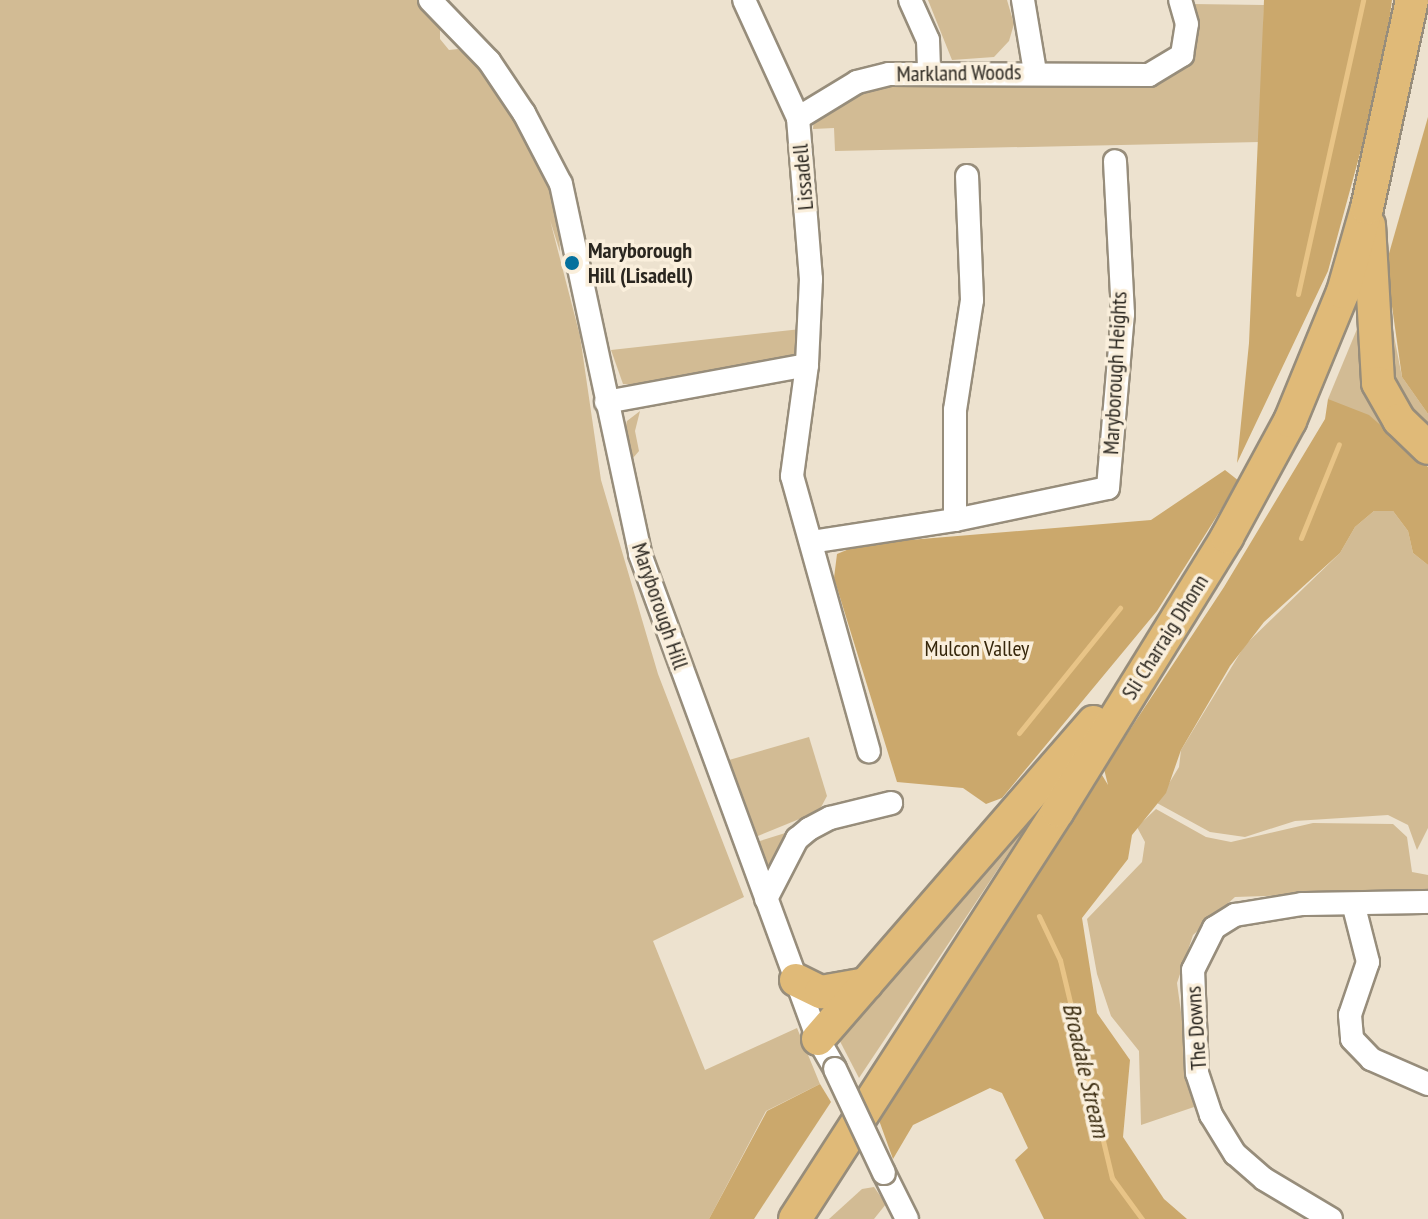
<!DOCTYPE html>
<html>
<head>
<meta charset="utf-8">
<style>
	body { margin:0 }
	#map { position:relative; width:1428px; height:1219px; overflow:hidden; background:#ede2cf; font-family:"PT Sans Narrow",sans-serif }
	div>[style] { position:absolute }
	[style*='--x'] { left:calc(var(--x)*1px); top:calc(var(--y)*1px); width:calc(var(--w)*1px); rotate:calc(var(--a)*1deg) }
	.green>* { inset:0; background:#d2bb94 }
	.forest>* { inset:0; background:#cba86c }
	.stream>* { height:5px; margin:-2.5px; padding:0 2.5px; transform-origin:2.5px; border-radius:2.5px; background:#e8c487 }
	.roads { filter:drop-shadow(2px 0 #978d7b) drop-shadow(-2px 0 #978d7b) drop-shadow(0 2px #978d7b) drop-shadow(0 -2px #978d7b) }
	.minor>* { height:22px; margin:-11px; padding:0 11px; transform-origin:11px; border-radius:11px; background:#fff }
	.highway>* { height:32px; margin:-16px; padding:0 16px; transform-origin:16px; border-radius:16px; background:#e0ba78 }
	.bridges { filter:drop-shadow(2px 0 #978d7b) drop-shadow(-2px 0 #978d7b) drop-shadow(0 2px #978d7b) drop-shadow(0 -2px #978d7b) }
	.minor-bridge>* { height:22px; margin:-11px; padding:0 11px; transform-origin:11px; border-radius:11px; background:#fff }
	.dots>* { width:22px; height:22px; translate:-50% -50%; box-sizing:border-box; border:4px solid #faefdc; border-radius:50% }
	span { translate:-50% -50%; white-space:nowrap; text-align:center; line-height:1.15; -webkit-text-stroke:7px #faefdc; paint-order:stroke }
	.street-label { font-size:22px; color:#2a261f }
	.poi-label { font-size:22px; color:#2a261f; font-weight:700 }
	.left { translate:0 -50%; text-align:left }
	.park-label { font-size:22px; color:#36270b }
	.water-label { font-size:24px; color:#3a2b0f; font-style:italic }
</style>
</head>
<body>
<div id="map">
	<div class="green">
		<i style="clip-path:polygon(0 0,418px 0,440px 25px,440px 39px,449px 50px,458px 49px,470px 57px,500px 93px,538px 159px,558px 211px,560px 252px,550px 220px,580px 336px,601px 480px,658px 674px,744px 897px,653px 941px,705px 1070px,797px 1028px,820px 1084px,766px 1111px,709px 1219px,0 1219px)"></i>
		<i style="clip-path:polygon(928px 0,1007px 0,1014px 24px,1009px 41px,994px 57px,952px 60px)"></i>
		<i style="clip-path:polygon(1192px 4px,1264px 5px,1260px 142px,835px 151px,834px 128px,813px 129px,814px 117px,871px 87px,1166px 77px)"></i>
		<i style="clip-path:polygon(1387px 300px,1402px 377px,1428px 414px,1428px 438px,1395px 402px)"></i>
		<i style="clip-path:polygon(1362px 317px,1414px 452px,1328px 399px)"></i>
		<i style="clip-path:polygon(801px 329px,799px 349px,790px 361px,644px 385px,623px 384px,611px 350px)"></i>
		<i style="clip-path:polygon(640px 411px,635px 431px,639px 451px,633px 458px,625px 429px,627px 421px)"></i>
		<i style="clip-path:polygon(1374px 511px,1393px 511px,1408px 531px,1413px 553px,1428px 565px,1428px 828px,1417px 850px,1408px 825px,1388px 815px,1295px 821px,1245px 837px,1210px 832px,1157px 803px,1179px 767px,1181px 750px,1245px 645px,1340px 553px,1355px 527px)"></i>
		<i style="clip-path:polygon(809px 737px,827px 796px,819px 811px,748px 840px,722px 762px)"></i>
		<i style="clip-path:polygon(1048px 794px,859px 1078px,831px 1024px)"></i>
		<i style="clip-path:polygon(1156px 809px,1206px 837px,1231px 842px,1313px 823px,1393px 824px,1407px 837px,1412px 872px,1428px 875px,1428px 891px,1235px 897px,1193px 935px,1177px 983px,1194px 1107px,1141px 1125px,1139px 1051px,1111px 1016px,1097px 974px,1087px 919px,1142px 862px,1145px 842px,1137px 827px)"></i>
		<i style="clip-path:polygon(795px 830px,771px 873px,762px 869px,750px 844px)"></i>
		<i style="clip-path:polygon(874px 1187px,886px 1204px,874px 1219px,829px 1219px,862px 1189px)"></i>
	</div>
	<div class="forest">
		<i style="clip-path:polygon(1264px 0,1392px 0,1383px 69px,1328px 271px,1237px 463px,1249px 343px)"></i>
		<i style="clip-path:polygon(1428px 117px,1428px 414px,1402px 377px,1386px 264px)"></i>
		<i style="clip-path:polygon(1328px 399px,1369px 415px,1428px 467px,1428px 565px,1413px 553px,1408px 531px,1393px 511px,1374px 511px,1355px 527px,1340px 553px,1264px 622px,1230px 666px,1181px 750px,1166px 793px,1132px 835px,1128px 859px,1082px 918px,1097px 1013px,1130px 1060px,1123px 1137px,1164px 1199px,1187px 1219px,1044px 1219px,1015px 1160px,1028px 1148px,1002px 1093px,990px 1088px,913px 1125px,893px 1159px,876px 1112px,1099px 770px,1108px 785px,1104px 769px,1224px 587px,1325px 419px)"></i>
		<i style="clip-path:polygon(1225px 470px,1239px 481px,1157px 611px,1002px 798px,986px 804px,963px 788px,897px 782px,834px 578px,837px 554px,861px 544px,1151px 520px)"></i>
		<i style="clip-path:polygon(820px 1084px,831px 1102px,754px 1219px,709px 1219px,767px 1111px)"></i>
	</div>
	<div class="stream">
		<i style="--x:1298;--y:294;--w:301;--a:-77.5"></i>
		<i style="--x:1301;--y:538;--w:101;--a:-68"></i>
		<i style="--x:1019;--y:733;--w:161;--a:-51.1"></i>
		<i style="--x:1039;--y:916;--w:49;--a:64.5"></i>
		<i style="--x:1060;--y:960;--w:224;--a:76.6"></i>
		<i style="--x:1112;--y:1178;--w:51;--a:53.8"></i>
	</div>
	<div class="roads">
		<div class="minor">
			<i style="--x:430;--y:0;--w:85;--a:46"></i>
			<i style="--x:489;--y:61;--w:63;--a:56.1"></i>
			<i style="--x:524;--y:113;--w:80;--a:62.5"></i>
			<i style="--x:561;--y:184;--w:378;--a:77.9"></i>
			<i style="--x:640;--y:554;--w:517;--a:69.85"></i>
			<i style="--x:818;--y:1039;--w:34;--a:60"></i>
			<i style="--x:744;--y:0;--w:130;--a:65.4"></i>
			<i style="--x:798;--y:118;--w:162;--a:85.4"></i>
			<i style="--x:811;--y:279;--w:86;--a:92.7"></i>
			<i style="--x:910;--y:0;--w:44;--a:65.8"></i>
			<i style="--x:928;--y:40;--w:33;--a:88"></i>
			<i style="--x:1023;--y:0;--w:73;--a:80.5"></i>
			<i style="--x:798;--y:118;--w:69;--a:-31.4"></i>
			<i style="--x:857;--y:82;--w:33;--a:-14"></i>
			<i style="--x:889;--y:74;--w:260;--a:0.2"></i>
			<i style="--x:1149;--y:75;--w:39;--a:-31"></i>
			<i style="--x:1182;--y:55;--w:31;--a:-81"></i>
			<i style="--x:1187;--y:24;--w:25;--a:-106"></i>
			<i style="--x:606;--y:402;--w:204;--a:-10.4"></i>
			<i style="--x:807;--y:365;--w:112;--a:97.7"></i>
			<i style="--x:792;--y:476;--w:286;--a:74.4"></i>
			<i style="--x:955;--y:520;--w:110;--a:-90"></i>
			<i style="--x:955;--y:410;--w:111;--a:-81.2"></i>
			<i style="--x:972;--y:300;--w:124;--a:-92.3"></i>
			<i style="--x:811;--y:542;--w:146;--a:-8.7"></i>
			<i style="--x:955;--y:520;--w:156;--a:-11.8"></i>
			<i style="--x:1108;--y:488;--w:175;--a:-85.1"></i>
			<i style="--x:1123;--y:314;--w:153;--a:-93"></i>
			<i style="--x:766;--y:899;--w:68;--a:-62.7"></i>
			<i style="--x:797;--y:839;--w:16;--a:-40"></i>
			<i style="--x:809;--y:829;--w:24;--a:-28"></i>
			<i style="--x:830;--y:818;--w:63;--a:-13.8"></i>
			<i style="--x:1354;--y:907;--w:57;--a:75.7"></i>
			<i style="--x:1368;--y:962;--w:56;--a:108.8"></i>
			<i style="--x:1350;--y:1015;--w:24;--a:85"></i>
			<i style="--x:1352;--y:1039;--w:28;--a:46"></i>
			<i style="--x:1371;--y:1059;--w:62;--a:23.7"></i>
			<i style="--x:884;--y:1173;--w:51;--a:63.4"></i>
			<i style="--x:1331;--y:1219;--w:78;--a:-149.2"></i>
			<i style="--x:1264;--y:1179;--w:38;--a:-139"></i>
			<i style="--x:1235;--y:1154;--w:46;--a:-121.6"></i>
			<i style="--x:1211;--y:1115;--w:44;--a:-108.4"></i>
			<i style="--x:1197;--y:1073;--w:103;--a:-92.2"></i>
			<i style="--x:1193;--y:970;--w:47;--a:-63.4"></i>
			<i style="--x:1214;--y:928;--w:25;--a:-32"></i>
			<i style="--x:1235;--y:915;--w:68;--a:-9.3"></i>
			<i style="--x:1302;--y:904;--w:126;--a:-0.9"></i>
		</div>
		<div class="highway">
			<i style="--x:1369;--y:225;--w:158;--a:86.7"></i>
			<i style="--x:1378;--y:383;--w:43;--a:60.4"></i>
			<i style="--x:1399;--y:420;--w:40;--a:44"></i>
			<i style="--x:796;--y:980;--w:28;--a:26"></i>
			<i style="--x:821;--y:992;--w:46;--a:-10.1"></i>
			<i style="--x:818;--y:1039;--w:420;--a:-49"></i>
			<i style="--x:795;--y:1219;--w:485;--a:-57.2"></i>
			<i style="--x:1058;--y:811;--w:322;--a:-58.3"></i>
			<i style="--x:1227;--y:537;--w:132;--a:-61.5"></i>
			<i style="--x:1290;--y:421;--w:139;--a:-67.7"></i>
			<i style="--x:1343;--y:292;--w:87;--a:-74.1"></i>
			<i style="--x:1367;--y:208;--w:213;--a:-77.8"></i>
		</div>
	</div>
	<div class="bridges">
		<div class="minor-bridge">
			<i style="--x:835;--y:1069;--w:115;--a:64.8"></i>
		</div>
	</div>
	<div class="dots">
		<i style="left:572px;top:263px;background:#05719d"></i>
	</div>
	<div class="street-label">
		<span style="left:959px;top:73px;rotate:-1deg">Markland Woods</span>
		<span style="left:803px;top:177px;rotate:-95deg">Lissadell</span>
		<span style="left:1115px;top:373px;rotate:-87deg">Maryborough Heights</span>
		<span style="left:660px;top:606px;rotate:71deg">Maryborough Hill</span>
		<span style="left:1165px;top:637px;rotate:-58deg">Sli Charraig Dhonn</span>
		<span style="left:1196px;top:1028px;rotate:-94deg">The Downs</span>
	</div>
	<div class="poi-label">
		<span class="left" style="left:588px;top:263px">Maryborough<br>Hill (Lisadell)</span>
	</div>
	<div class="park-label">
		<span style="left:977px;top:649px">Mulcon Valley</span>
	</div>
	<div class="water-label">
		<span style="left:1086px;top:1070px;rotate:77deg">Broadale Stream</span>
	</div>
</div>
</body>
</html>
